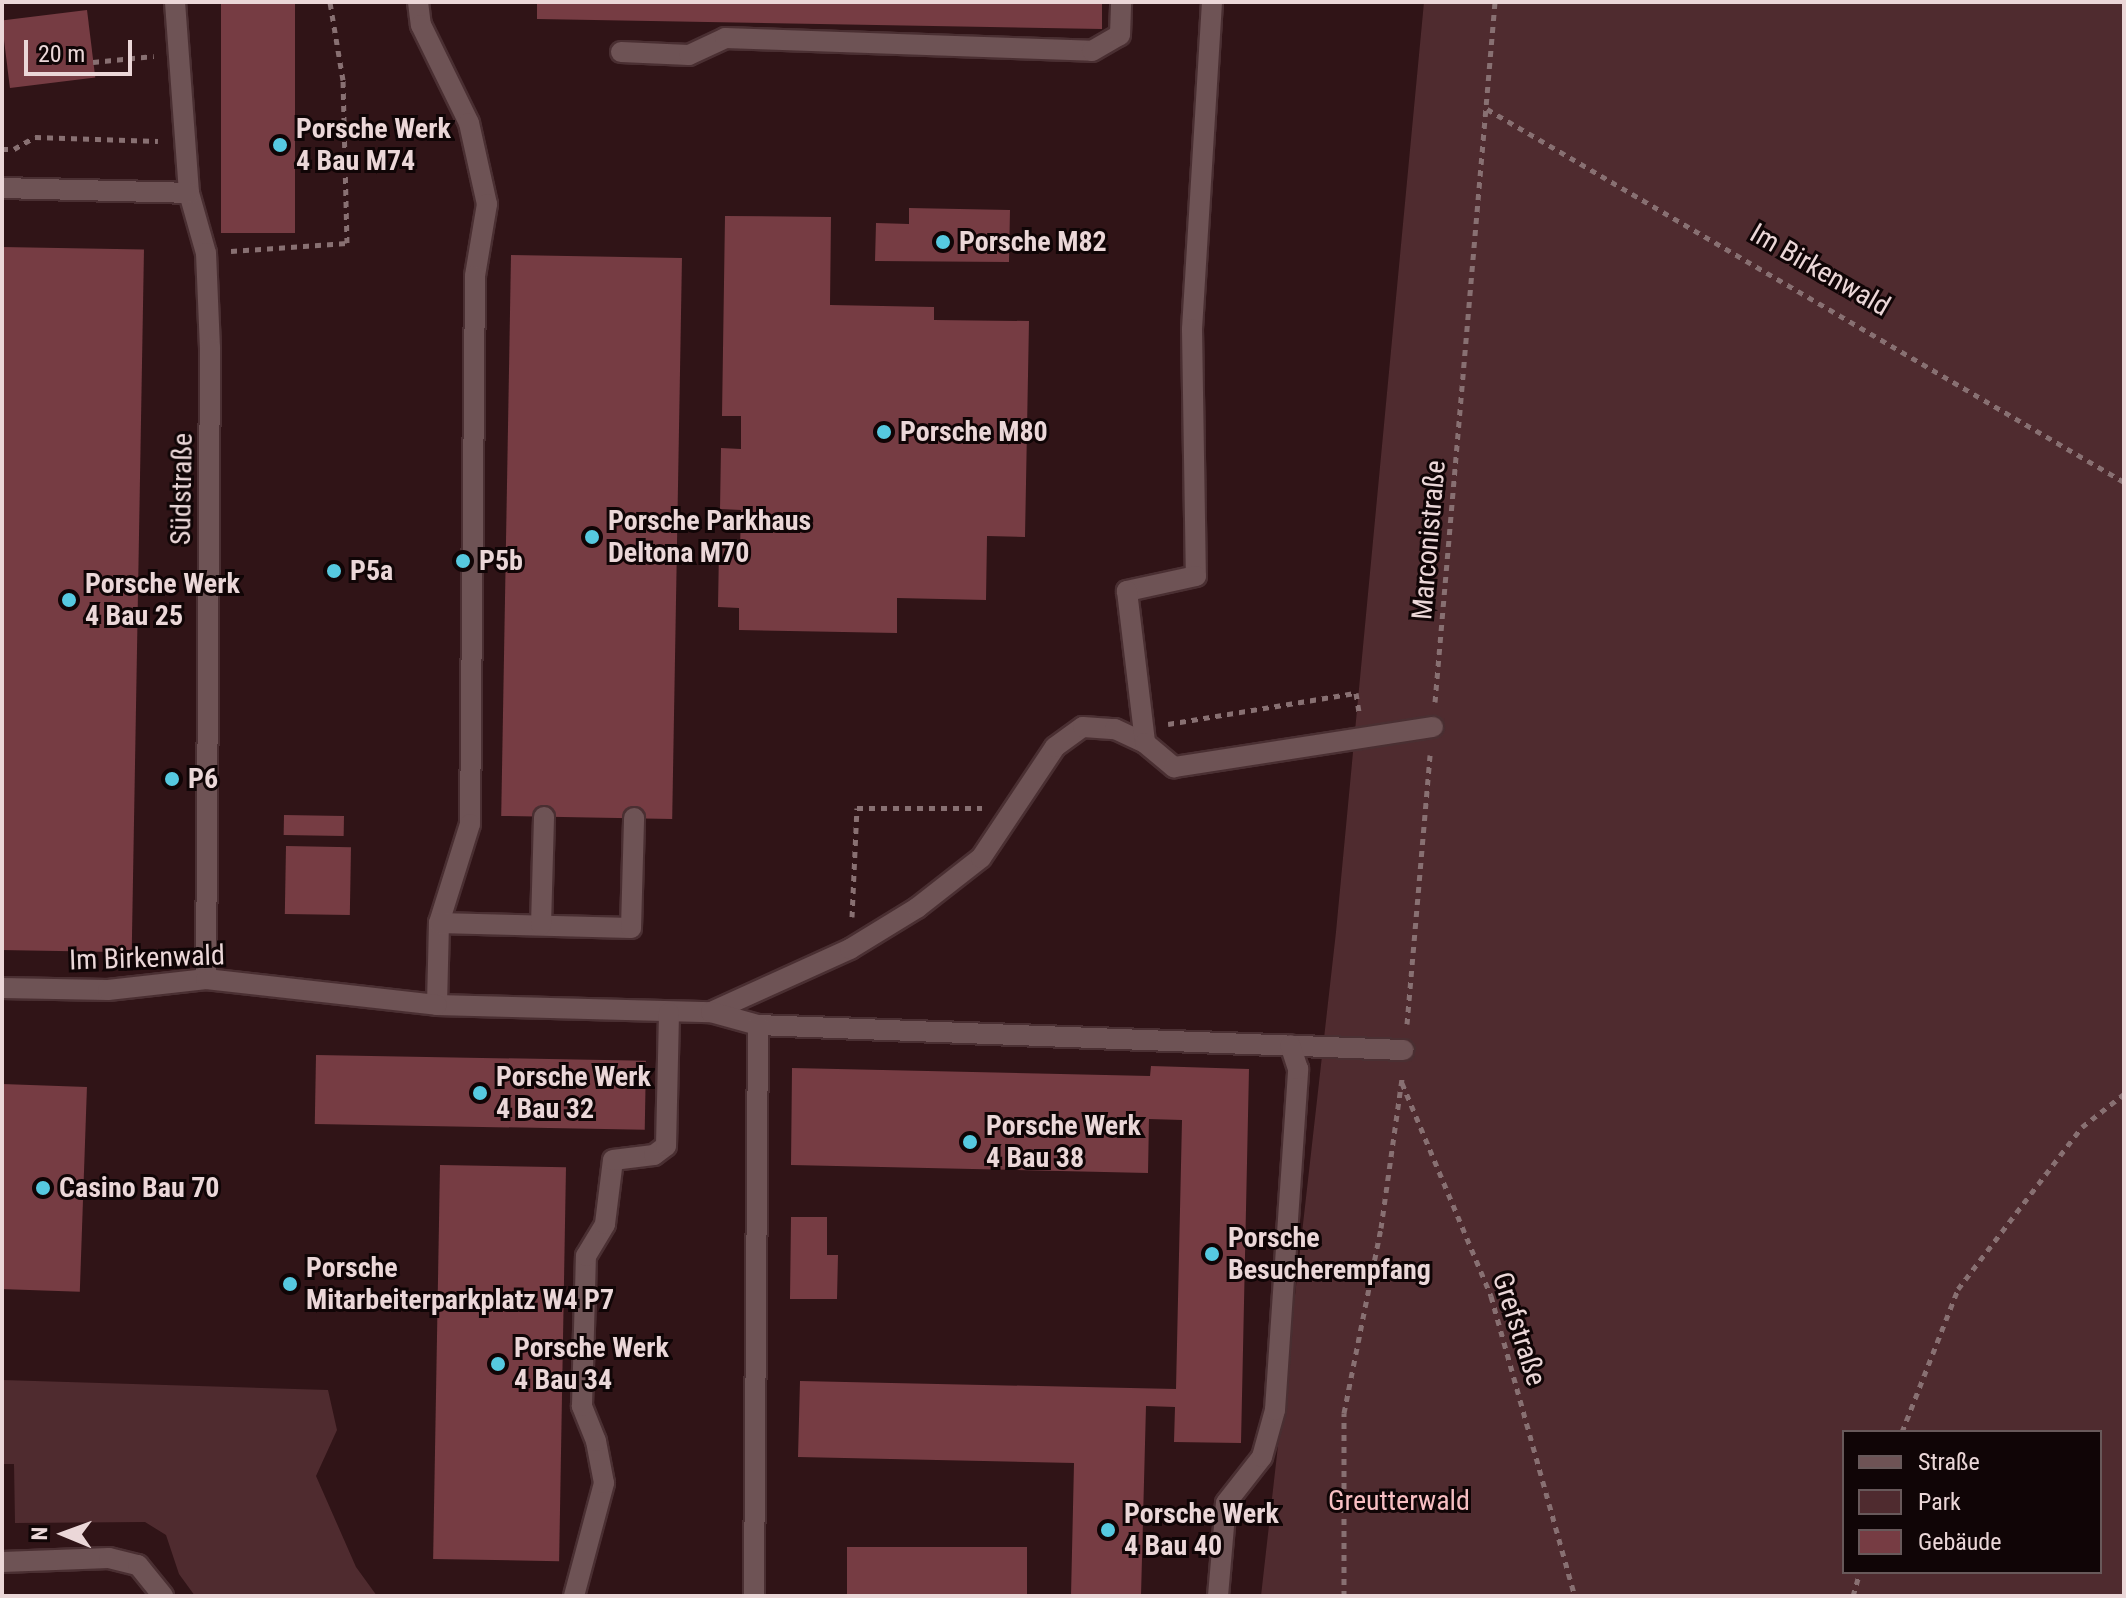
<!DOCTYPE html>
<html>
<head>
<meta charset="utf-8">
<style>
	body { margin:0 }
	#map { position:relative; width:2126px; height:1598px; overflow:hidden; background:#301417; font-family:"Roboto Condensed",sans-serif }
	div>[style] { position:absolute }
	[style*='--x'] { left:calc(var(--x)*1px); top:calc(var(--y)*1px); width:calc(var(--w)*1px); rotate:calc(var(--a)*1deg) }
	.green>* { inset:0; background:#4f2b2f }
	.building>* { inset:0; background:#763c43; transform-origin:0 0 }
	.path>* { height:5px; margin-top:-2.5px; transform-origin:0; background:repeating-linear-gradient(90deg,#887072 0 6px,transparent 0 12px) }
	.roads { filter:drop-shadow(2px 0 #4a2f32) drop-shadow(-2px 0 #4a2f32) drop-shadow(0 2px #4a2f32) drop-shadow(0 -2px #4a2f32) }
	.service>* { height:20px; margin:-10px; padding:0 10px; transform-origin:10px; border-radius:10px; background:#6e5355 }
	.minor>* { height:20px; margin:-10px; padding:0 10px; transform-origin:10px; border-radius:10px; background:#6e5355 }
	.dots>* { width:22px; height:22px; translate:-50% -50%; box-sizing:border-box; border:4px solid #100506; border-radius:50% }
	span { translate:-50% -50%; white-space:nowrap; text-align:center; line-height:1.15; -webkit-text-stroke:6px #100506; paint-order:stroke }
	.poi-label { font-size:28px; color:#ebd7d8; font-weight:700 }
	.left { translate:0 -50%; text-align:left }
	.street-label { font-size:28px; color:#ebd7d8 }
	.park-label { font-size:28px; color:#f8bfc3 }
	.frame { position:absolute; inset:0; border:4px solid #ebd7d8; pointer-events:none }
	.legend { position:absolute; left:1842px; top:1430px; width:260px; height:144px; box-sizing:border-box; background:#100506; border:2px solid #68595a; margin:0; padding:10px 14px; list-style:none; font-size:24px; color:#ebd7d8 }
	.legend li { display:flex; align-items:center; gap:16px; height:40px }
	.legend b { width:40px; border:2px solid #68595a }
	.north { position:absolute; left:24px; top:1494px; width:80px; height:80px; -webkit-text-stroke:6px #100506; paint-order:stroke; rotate:271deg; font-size:22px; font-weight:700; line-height:32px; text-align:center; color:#ebd7d8 }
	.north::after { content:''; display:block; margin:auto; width:28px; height:36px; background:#ebd7d8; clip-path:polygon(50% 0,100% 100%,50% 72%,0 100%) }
	.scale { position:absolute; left:24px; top:40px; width:108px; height:36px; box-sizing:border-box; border:4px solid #ebd7d8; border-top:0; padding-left:10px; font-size:24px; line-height:28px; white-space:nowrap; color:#ebd7d8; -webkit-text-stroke:6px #100506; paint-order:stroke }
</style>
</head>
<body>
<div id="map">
	<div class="green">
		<i style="clip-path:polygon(evenodd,1424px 2px,2124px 2px,2124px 1596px,1261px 1596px,1336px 932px,1424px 2px,1844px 1432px,2100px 1432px,2100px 1572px,1844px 1572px,1844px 1432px)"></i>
		<i style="clip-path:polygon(2px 1380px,328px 1390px,337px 1430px,316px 1476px,356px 1567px,377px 1596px,195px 1596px,179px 1574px,166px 1535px,145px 1522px,15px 1523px,14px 1464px,2px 1464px)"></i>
	</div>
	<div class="building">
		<i style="left:221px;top:2px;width:74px;height:231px"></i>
		<i style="clip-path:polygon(537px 2px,1102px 2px,1102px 29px,537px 19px)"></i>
		<i style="left:87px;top:10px;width:68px;height:86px;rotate:83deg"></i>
		<i style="clip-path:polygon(909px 208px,1010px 210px,1009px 262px,875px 261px,876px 223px,909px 224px)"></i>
		<i style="clip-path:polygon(725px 216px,831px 217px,830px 305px,934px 307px,934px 320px,1029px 321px,1025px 537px,987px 536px,986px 600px,897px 598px,897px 633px,739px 630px,739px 608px,718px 607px,719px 548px,740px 548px,741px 510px,720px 509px,721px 448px,741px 449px,741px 416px,722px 416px)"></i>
		<i style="left:2px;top:247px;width:142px;height:703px;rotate:1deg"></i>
		<i style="left:511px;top:255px;width:171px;height:561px;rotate:1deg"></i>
		<i style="left:284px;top:815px;width:60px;height:20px;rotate:1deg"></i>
		<i style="left:286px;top:846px;width:65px;height:68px;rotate:1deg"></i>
		<i style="left:316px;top:1055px;width:330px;height:69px;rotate:1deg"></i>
		<i style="clip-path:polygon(1151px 1066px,1249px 1069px,1241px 1443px,1174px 1442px,1175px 1407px,1146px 1406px,1141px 1596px,1071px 1596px,1074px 1463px,798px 1457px,800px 1381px,1176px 1389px,1182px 1120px,1149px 1119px,1148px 1173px,791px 1165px,792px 1068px,1150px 1076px)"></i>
		<i style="left:2px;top:1084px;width:85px;height:205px;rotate:2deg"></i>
		<i style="left:440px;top:1165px;width:126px;height:394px;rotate:1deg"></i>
		<i style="clip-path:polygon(791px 1217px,827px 1217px,827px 1255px,838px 1255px,837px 1299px,790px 1299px)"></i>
		<i style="left:847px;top:1547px;width:180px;height:49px"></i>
	</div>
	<div class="path">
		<i style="--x:93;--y:62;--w:61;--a:-5.6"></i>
		<i style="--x:1487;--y:109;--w:738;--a:30.35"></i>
		<i style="--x:2;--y:149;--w:12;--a:0"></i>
		<i style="--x:14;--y:149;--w:24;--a:-30"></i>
		<i style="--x:35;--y:137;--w:123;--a:1.9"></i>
		<i style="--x:231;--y:251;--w:116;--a:-3.9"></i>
		<i style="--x:347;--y:243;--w:163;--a:-91.4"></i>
		<i style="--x:343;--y:80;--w:79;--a:-99.5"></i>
		<i style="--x:1435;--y:702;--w:703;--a:-85.1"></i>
		<i style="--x:1168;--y:724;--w:191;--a:-9.4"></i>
		<i style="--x:1356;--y:693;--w:19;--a:81"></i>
		<i style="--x:852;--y:917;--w:109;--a:-87.4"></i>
		<i style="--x:857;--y:808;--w:125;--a:0"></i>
		<i style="--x:1407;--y:1024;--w:270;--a:-85.1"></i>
		<i style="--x:1402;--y:1083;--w:231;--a:67.3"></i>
		<i style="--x:1491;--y:1296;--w:312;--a:74.4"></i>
		<i style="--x:1902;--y:1432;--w:154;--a:-68.6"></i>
		<i style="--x:1958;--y:1289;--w:204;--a:-52.6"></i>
		<i style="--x:2082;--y:1127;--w:53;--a:-38.2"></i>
		<i style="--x:1344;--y:1596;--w:183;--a:-90"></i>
		<i style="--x:1344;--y:1413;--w:189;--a:-78.7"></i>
		<i style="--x:1381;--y:1228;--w:151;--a:-82"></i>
		<i style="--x:1853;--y:1596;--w:25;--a:-74"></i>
	</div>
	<div class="roads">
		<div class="service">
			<i style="--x:175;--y:2;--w:192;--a:85.8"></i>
			<i style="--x:189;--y:193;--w:62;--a:74.2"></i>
			<i style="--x:206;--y:253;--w:95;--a:87.6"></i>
			<i style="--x:210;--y:348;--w:631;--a:90.36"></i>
			<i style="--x:418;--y:2;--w:23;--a:83"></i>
			<i style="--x:421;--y:25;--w:109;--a:63.9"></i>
			<i style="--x:469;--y:123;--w:83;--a:77.5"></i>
			<i style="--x:487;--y:204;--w:73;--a:99.5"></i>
			<i style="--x:475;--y:276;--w:548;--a:90.52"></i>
			<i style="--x:470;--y:824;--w:104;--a:107.4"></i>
			<i style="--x:439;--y:923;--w:82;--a:91.4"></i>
			<i style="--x:437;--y:1005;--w:274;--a:1.5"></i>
			<i style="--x:711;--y:1012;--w:153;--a:-24.4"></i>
			<i style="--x:850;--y:949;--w:79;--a:-31.5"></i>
			<i style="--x:917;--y:908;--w:81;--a:-38"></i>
			<i style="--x:981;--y:858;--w:133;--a:-56.3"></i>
			<i style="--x:1055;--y:747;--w:34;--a:-36"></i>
			<i style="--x:1083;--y:727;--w:32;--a:4"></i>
			<i style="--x:1115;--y:729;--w:33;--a:25"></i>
			<i style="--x:1212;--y:2;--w:328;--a:93.5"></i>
			<i style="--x:1192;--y:329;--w:247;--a:89.1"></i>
			<i style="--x:1196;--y:576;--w:71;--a:167.7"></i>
			<i style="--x:1127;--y:591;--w:153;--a:83.2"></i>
			<i style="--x:1145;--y:743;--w:38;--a:40"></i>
			<i style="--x:1174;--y:767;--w:262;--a:-8.8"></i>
			<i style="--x:621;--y:52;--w:68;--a:2.5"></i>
			<i style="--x:689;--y:55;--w:40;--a:-25"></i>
			<i style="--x:725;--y:38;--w:367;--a:2"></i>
			<i style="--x:1092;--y:51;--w:32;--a:-30"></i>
			<i style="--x:1120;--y:35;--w:33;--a:-88"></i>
			<i style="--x:2;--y:188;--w:187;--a:1.5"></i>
			<i style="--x:439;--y:923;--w:192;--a:1.5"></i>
			<i style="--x:631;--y:928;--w:110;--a:-88.4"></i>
			<i style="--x:541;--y:925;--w:108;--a:-88.4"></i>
			<i style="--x:711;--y:1012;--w:49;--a:15.5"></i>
			<i style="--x:758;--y:1025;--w:646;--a:2.22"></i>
			<i style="--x:2;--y:1562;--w:107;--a:-2.1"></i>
			<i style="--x:109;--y:1558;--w:30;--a:14"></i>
			<i style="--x:138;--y:1565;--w:40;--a:51"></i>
			<i style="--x:574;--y:1596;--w:117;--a:-75.1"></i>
			<i style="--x:604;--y:1483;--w:43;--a:-100.8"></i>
			<i style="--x:596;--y:1441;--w:38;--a:-112"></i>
			<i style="--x:582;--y:1406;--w:150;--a:-88.5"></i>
			<i style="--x:586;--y:1256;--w:37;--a:-59"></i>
			<i style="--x:605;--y:1224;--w:64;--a:-82.9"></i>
			<i style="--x:613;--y:1160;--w:41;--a:-7"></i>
			<i style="--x:654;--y:1155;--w:15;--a:-37"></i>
			<i style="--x:666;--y:1146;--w:133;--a:-88.7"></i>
			<i style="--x:754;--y:1596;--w:571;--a:-89.6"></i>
			<i style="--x:1218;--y:1596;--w:93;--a:-85.1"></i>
			<i style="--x:1226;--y:1503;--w:58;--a:-52"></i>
			<i style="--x:1262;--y:1457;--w:49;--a:-74.5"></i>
			<i style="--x:1275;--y:1410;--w:342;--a:-86.1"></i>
			<i style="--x:1298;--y:1069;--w:25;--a:-108"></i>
		</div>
		<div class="minor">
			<i style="--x:2;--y:988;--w:106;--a:1.1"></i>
			<i style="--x:108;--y:990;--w:99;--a:-6.4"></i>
			<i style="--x:206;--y:979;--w:232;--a:6.4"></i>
		</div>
	</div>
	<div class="dots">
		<i style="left:280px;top:145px;background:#56c9e0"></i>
		<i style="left:943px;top:242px;background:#56c9e0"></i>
		<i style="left:884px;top:432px;background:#56c9e0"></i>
		<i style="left:592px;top:537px;background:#56c9e0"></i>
		<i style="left:463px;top:561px;background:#56c9e0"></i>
		<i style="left:334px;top:571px;background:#56c9e0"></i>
		<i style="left:69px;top:600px;background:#56c9e0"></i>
		<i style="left:172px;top:779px;background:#56c9e0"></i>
		<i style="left:480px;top:1093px;background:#56c9e0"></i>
		<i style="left:970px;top:1142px;background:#56c9e0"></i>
		<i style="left:43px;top:1188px;background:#56c9e0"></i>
		<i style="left:1212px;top:1254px;background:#56c9e0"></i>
		<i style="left:290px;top:1284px;background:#56c9e0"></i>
		<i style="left:498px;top:1364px;background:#56c9e0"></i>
		<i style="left:1108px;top:1530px;background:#56c9e0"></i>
	</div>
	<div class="poi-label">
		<span class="left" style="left:296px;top:145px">Porsche Werk<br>4 Bau M74</span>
		<span class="left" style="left:959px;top:242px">Porsche M82</span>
		<span class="left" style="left:900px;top:432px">Porsche M80</span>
		<span class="left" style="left:608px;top:537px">Porsche Parkhaus<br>Deltona M70</span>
		<span class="left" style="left:479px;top:561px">P5b</span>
		<span class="left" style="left:350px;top:571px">P5a</span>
		<span class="left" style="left:85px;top:600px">Porsche Werk<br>4 Bau 25</span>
		<span class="left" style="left:188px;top:779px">P6</span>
		<span class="left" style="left:496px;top:1093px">Porsche Werk<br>4 Bau 32</span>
		<span class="left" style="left:986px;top:1142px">Porsche Werk<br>4 Bau 38</span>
		<span class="left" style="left:59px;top:1188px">Casino Bau 70</span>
		<span class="left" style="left:1228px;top:1254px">Porsche<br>Besucherempfang</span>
		<span class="left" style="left:306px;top:1284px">Porsche<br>Mitarbeiterparkplatz W4 P7</span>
		<span class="left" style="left:514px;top:1364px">Porsche Werk<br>4 Bau 34</span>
		<span class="left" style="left:1124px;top:1530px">Porsche Werk<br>4 Bau 40</span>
	</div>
	<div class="street-label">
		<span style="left:1820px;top:270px;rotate:30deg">Im Birkenwald</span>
		<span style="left:182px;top:489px;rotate:-89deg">Südstraße</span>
		<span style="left:1429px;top:540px;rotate:-85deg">Marconistraße</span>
		<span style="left:147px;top:958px;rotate:-2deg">Im Birkenwald</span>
		<span style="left:1519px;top:1329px;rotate:72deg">Grefstraße</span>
	</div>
	<div class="park-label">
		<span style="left:1399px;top:1501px">Greutterwald</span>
	</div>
	<div class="frame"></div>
	<ul class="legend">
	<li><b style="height:10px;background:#6e5355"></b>Straße</li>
	<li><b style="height:22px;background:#4f2b2f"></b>Park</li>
	<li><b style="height:22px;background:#763c43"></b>Gebäude</li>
	</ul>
	<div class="north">N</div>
	<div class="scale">20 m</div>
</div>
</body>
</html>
